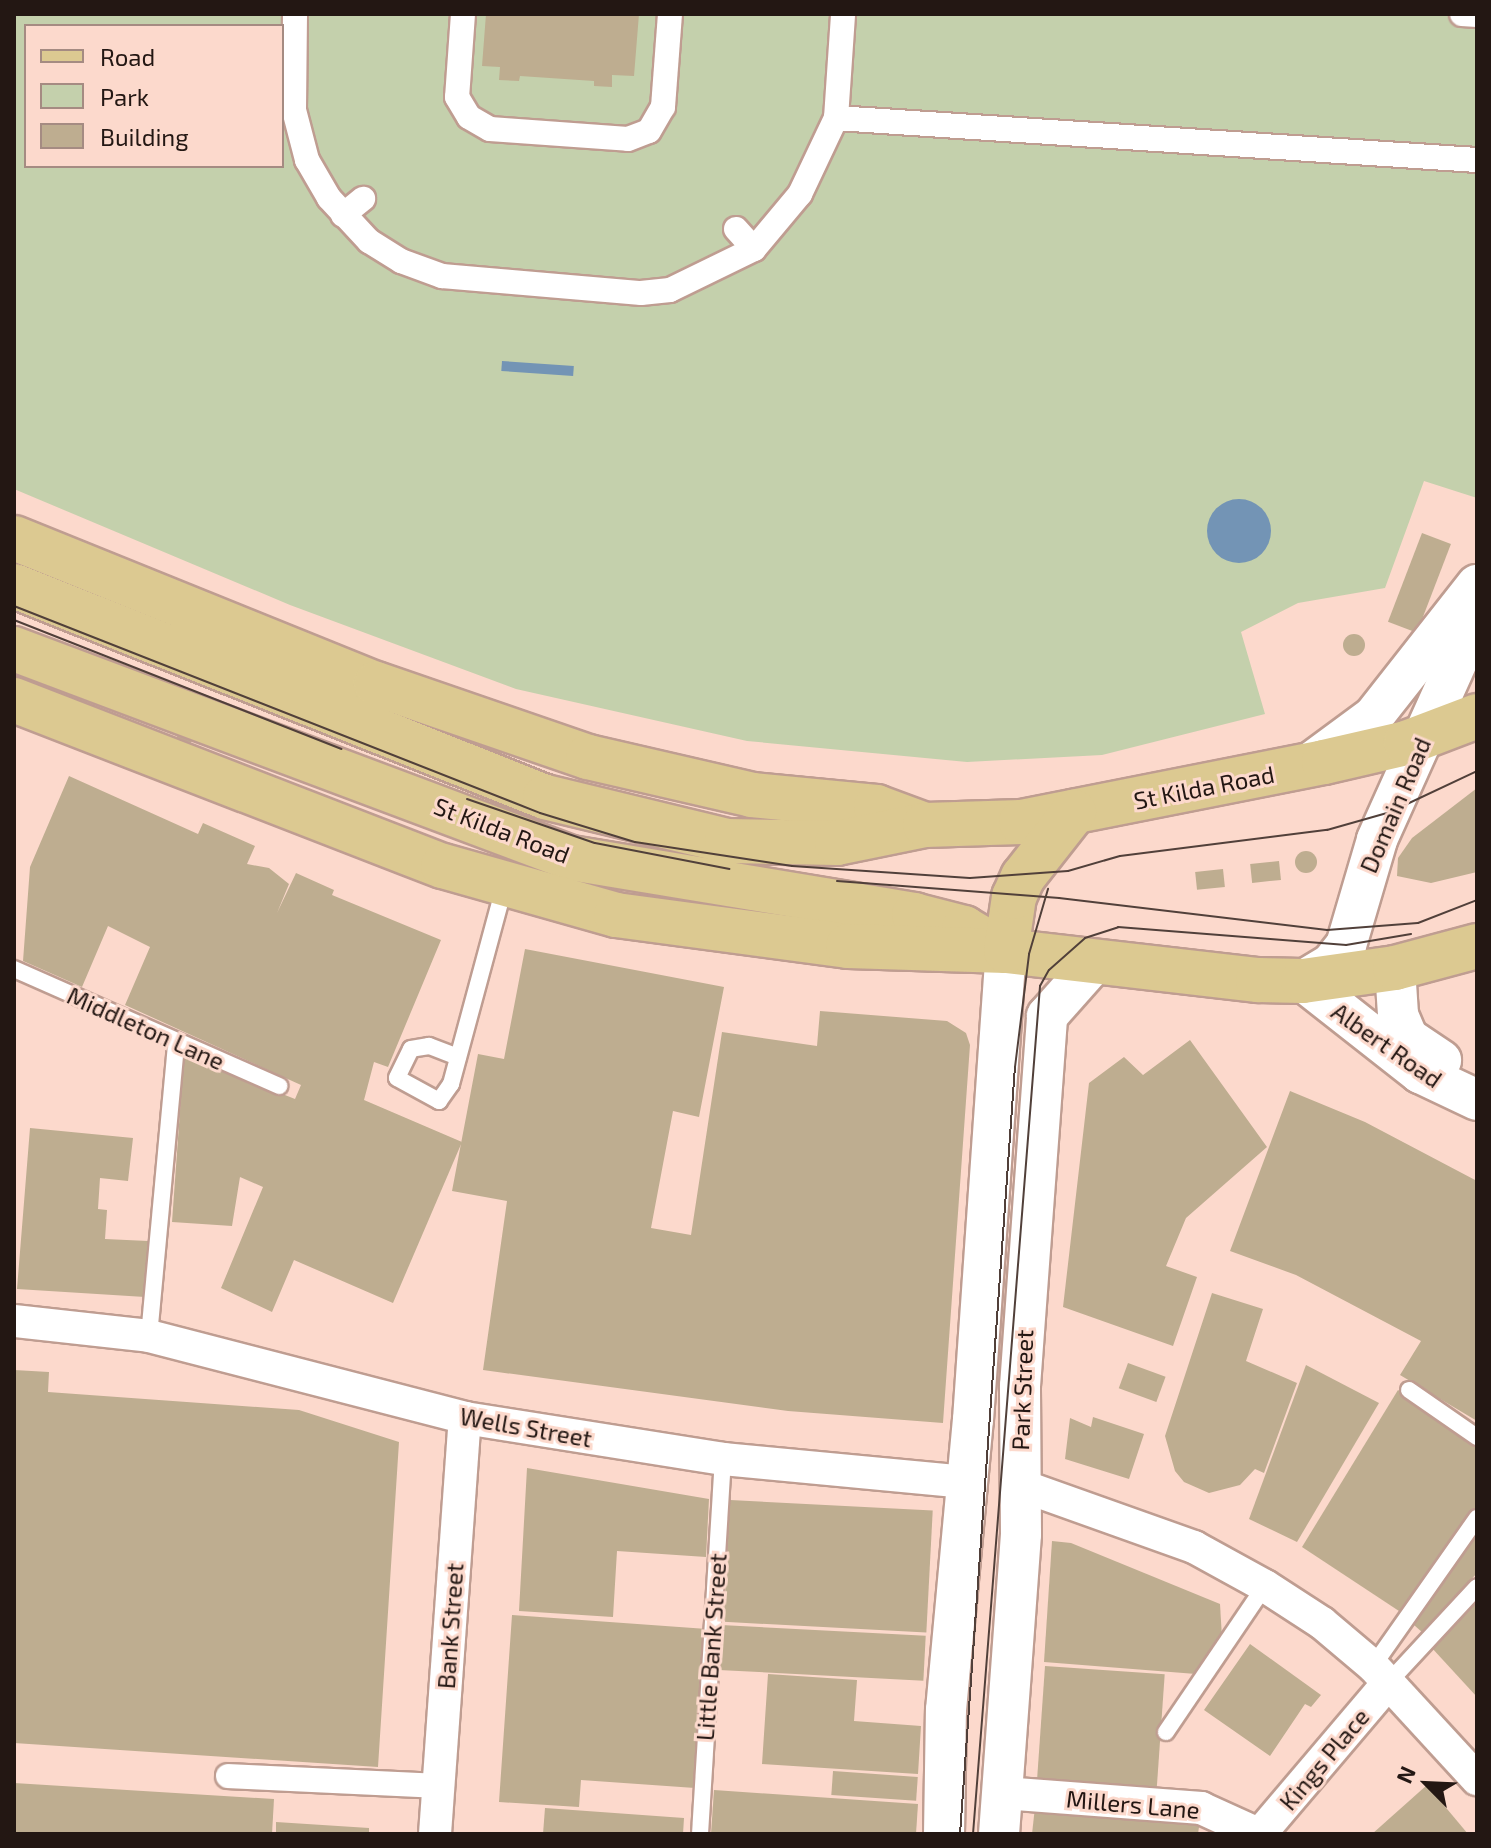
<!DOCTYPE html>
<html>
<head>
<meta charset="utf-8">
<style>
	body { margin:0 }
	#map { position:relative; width:1491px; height:1848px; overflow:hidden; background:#fcd9cc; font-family:"Exo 2",sans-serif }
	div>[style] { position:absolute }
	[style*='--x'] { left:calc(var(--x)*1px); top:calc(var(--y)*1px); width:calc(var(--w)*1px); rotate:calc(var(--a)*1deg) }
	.green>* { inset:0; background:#c4d0ac }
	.water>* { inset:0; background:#7394b5; transform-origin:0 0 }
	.round { border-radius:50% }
	.building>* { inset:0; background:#bead90; transform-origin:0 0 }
	.roads { filter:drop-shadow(2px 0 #bf9d91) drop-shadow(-2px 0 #bf9d91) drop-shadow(0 2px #bf9d91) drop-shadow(0 -2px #bf9d91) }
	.service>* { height:16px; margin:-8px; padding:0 8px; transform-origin:8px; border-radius:8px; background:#fff }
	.pedestrian>* { height:24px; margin:-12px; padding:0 12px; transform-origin:12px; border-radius:12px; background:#fff }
	.minor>* { height:32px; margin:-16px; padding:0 16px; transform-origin:16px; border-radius:16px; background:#fff }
	.tertiary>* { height:40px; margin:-20px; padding:0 20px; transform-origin:20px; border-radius:20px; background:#fff }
	.primary>* { height:44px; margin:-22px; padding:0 22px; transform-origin:22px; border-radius:22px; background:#dcc991 }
	.tram>* { height:2px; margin:-1px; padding:0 1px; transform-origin:1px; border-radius:1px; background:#51403a }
	span { translate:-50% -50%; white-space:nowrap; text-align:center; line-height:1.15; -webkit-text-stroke:6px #fcd9cc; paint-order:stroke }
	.street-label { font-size:24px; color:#231713 }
	.frame { position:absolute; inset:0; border:16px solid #231713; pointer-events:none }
	.legend { position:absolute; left:24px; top:24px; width:260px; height:144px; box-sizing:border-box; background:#fcd9cc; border:2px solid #a58b82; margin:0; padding:10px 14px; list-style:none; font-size:24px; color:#231713 }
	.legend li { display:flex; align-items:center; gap:16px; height:40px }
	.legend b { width:40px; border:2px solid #a58b82 }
	.north { position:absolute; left:1387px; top:1744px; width:80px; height:80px; -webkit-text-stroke:6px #fcd9cc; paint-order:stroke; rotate:294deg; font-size:22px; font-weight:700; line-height:32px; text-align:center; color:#231713 }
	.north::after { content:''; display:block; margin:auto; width:28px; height:36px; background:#231713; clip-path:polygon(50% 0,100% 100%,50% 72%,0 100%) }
</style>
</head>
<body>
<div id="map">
	<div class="green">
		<i style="clip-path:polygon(evenodd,14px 14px,1477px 14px,1477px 498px,1424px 481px,1385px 588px,1298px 603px,1241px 632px,1265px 714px,1102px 755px,967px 762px,747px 741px,516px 689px,290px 605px,14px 489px,14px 14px,26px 26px,282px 26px,282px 166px,26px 166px,26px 26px)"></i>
	</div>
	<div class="water">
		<i style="left:502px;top:361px;width:72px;height:10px;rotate:4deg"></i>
		<i class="round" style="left:1207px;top:499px;width:64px;height:64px"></i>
	</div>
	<div class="building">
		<i style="clip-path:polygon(486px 14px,639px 14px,634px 76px,612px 75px,612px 87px,594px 86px,594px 81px,520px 76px,519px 81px,499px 80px,500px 67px,482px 66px)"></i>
		<i style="left:1422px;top:533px;width:31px;height:95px;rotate:21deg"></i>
		<i class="round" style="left:1343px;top:634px;width:22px;height:22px"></i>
		<i style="left:182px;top:725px;width:15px;height:26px;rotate:23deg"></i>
		<i style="clip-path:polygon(69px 776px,198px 834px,203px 823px,255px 846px,247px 864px,269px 868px,289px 884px,277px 913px,296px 873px,334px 890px,332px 895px,441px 940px,388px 1067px,374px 1062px,364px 1100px,462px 1142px,393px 1303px,294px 1260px,272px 1312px,221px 1288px,263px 1187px,240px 1177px,232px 1226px,172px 1222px,184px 1055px,295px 1099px,301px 1085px,125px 1005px,150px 947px,108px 926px,82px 987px,23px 961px,30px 867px)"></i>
		<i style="clip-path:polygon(1477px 788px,1477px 872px,1431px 883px,1397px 876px,1398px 858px,1412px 838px)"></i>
		<i class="round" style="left:1295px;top:851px;width:22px;height:22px"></i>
		<i style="left:1279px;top:861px;width:19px;height:29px;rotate:84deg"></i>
		<i style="left:1223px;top:869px;width:18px;height:28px;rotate:84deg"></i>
		<i style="clip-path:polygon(525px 949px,724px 987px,699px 1117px,673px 1111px,651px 1228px,691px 1235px,722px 1032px,817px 1046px,820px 1011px,947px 1021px,966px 1033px,970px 1045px,943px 1423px,788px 1411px,483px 1370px,507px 1201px,452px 1191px,478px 1054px,504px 1059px)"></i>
		<i style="clip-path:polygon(1190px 1040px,1267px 1147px,1186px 1218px,1166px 1266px,1197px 1277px,1173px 1346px,1063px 1307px,1089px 1083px,1124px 1057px,1143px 1075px)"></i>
		<i style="clip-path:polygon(1290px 1091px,1365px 1122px,1477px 1181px,1477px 1421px,1400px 1375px,1421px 1341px,1296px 1275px,1230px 1251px)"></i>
		<i style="clip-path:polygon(30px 1128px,133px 1138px,128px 1181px,100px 1178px,98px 1209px,107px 1210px,105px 1239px,148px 1241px,145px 1297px,17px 1289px)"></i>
		<i style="clip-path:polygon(1212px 1293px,1263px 1309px,1246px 1361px,1297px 1383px,1264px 1473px,1255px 1469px,1240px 1485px,1209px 1493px,1184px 1482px,1175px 1471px,1165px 1436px)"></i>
		<i style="left:1128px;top:1363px;width:40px;height:27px;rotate:20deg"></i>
		<i style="clip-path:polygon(1306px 1365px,1379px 1403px,1297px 1542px,1249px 1519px)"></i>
		<i style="clip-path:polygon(14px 1370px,49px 1372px,48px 1392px,299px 1410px,399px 1442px,378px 1767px,14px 1743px)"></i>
		<i style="clip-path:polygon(1398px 1390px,1477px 1446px,1477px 1505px,1402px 1613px,1302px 1547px)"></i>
		<i style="clip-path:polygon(1093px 1417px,1144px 1434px,1129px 1479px,1065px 1459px,1070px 1418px,1091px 1427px)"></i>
		<i style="clip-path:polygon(527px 1468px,709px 1499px,706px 1557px,617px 1551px,613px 1617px,519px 1611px)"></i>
		<i style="left:730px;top:1500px;width:203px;height:122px;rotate:3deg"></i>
		<i style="clip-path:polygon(1477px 1534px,1477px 1573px,1423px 1633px,1414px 1625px)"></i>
		<i style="clip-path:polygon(1052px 1541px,1071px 1543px,1220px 1604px,1222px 1638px,1196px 1674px,1044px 1662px)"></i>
		<i style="clip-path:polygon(1477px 1597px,1477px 1697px,1431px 1647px)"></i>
		<i style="clip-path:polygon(512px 1615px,707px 1629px,695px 1788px,581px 1780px,579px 1807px,499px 1802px)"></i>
		<i style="left:721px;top:1625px;width:205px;height:45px;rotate:3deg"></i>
		<i style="clip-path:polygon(1250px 1644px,1321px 1695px,1311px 1707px,1305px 1704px,1270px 1756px,1204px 1710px)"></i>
		<i style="left:1045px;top:1666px;width:120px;height:116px;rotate:4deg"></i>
		<i style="clip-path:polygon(768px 1674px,857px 1680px,854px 1721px,921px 1726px,918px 1774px,762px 1764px)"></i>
		<i style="left:833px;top:1771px;width:85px;height:24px;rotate:4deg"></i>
		<i style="clip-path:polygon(14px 1783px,274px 1799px,272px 1834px,14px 1834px)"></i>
		<i style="clip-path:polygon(1427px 1785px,1468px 1834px,1372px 1834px)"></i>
		<i style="clip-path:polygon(714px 1790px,918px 1804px,916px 1834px,711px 1834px)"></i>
		<i style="clip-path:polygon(1035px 1807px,1200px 1820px,1198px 1834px,1032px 1834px)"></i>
		<i style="clip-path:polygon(545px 1808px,684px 1818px,683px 1834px,543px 1834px)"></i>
		<i style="clip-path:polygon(276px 1822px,369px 1828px,369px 1834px,276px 1834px)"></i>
	</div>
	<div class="roads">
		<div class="service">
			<i style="--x:14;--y:969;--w:290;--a:23.8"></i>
			<i style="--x:458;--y:1057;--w:31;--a:-159"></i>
			<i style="--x:429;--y:1046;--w:18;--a:171"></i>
			<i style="--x:411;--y:1049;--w:32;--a:116"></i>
			<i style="--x:397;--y:1078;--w:48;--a:28.7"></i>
			<i style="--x:439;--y:1101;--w:21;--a:-55"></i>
			<i style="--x:451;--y:1084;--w:204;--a:-74.9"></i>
			<i style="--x:149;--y:1336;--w:294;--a:-84.7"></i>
			<i style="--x:1409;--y:1390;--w:83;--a:34.7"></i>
			<i style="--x:1373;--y:1666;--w:181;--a:-54.9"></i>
			<i style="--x:1387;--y:1684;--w:132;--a:-47.1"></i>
			<i style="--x:1166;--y:1732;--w:176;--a:-55.9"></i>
			<i style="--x:700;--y:1834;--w:376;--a:-86.5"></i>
		</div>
		<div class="pedestrian">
			<i style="--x:295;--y:14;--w:96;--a:90.6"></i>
			<i style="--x:294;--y:110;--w:52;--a:75.4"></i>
			<i style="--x:307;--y:160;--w:44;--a:59.9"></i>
			<i style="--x:329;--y:198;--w:59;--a:47.1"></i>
			<i style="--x:369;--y:241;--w:38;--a:32"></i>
			<i style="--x:401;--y:261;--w:44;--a:20.1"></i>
			<i style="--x:442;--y:276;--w:200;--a:4.9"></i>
			<i style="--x:641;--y:293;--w:29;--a:-6"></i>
			<i style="--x:670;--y:290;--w:93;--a:-26"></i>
			<i style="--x:754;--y:249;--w:72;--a:-50.1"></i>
			<i style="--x:800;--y:194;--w:84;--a:-64.7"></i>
			<i style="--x:836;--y:118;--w:104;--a:-86.1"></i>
			<i style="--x:463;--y:14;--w:83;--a:94.1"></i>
			<i style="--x:457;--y:97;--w:23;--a:59"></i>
			<i style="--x:469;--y:117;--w:24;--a:30"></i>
			<i style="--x:490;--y:129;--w:138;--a:4.1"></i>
			<i style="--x:628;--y:139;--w:22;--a:-21"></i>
			<i style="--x:649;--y:131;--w:28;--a:-60"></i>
			<i style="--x:663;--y:107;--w:93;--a:-85.7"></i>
			<i style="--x:1462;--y:14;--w:15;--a:4"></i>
			<i style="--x:836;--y:118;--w:642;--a:3.75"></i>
			<i style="--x:343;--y:215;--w:26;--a:-39"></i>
			<i style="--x:736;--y:229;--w:27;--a:48"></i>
			<i style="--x:228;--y:1776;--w:211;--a:2.7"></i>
		</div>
		<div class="minor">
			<i style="--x:14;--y:1321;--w:136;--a:6.3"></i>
			<i style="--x:149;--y:1336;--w:326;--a:14.5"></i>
			<i style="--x:465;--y:1418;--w:261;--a:9"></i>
			<i style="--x:723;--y:1459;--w:244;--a:5.4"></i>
			<i style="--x:1020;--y:1485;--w:185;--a:19.6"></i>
			<i style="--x:1194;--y:1547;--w:81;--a:28.8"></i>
			<i style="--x:1265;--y:1586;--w:68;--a:33"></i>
			<i style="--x:1322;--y:1623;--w:67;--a:40.1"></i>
			<i style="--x:1373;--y:1666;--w:154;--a:47.4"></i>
			<i style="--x:1003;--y:1793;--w:199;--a:4.3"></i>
			<i style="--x:1201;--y:1808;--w:63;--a:24.5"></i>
			<i style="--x:435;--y:1834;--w:417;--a:-85.9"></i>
			<i style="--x:1260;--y:1834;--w:197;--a:-49.7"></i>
		</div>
		<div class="tertiary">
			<i style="--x:1477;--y:617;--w:244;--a:114.2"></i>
			<i style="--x:1377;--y:840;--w:109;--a:106.4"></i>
			<i style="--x:1346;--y:945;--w:24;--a:128"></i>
			<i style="--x:1331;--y:964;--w:33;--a:149"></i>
			<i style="--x:1303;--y:981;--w:149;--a:38.2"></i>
			<i style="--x:1420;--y:1073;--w:63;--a:25.3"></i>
			<i style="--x:1313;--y:761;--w:74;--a:-36.3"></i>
			<i style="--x:1373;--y:717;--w:168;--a:-51.8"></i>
			<i style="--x:1395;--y:968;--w:47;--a:86.3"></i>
			<i style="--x:1398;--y:1015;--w:25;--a:67"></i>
			<i style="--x:1408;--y:1038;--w:40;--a:34"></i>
			<i style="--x:944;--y:1834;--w:124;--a:-89.1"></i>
			<i style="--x:946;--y:1710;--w:291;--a:-84.7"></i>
			<i style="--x:973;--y:1420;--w:470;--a:-86"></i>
			<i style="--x:999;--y:1834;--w:301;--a:-85.8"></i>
			<i style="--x:1021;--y:1534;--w:148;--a:-90.4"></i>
			<i style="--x:1020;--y:1386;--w:371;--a:-85.8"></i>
			<i style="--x:1047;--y:1016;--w:71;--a:-48.4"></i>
		</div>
		<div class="primary">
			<i style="--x:14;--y:538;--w:390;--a:22"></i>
			<i style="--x:376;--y:684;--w:224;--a:19"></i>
			<i style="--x:588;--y:757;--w:168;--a:13"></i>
			<i style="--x:752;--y:795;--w:125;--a:5.5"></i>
			<i style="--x:876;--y:807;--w:49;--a:20.3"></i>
			<i style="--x:14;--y:586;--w:571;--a:21.67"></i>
			<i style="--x:545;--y:797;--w:187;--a:13.6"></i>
			<i style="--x:727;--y:841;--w:110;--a:1"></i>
			<i style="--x:837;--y:843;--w:90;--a:-11.6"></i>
			<i style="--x:925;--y:825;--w:96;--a:-1.8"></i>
			<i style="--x:1021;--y:822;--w:309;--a:-11.2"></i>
			<i style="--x:1324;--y:762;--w:84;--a:-13"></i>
			<i style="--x:1406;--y:743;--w:76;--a:-20.8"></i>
			<i style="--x:14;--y:649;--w:595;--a:20.57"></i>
			<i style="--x:571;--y:858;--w:348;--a:9.4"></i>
			<i style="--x:914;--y:915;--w:52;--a:14.6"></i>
			<i style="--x:964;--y:928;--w:26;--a:31"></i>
			<i style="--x:14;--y:700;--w:460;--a:21.2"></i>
			<i style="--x:443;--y:866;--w:180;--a:15.8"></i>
			<i style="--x:616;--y:915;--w:234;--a:7.6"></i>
			<i style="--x:848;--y:946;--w:158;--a:1.8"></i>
			<i style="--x:1006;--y:951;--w:254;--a:6.6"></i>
			<i style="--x:1258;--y:980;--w:45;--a:1.3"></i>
			<i style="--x:1303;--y:981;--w:93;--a:-8"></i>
			<i style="--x:1395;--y:968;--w:85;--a:-15"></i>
			<i style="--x:1006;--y:951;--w:55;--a:-81.6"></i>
			<i style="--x:1014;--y:897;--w:22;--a:-66"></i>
			<i style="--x:1023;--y:877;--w:83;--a:-51.9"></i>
		</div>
	</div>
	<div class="tram">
		<i style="--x:14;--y:606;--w:565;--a:21.48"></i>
		<i style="--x:540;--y:813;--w:99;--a:17"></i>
		<i style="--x:635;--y:842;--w:159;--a:8.7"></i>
		<i style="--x:792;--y:866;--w:178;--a:3.9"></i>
		<i style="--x:970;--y:878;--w:98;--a:-4.1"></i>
		<i style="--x:1068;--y:871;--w:54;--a:-16.1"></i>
		<i style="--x:1120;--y:856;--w:209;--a:-7.2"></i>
		<i style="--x:1327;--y:830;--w:66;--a:-15.9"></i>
		<i style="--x:1390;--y:812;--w:96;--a:-25.2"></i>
		<i style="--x:14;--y:620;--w:352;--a:21.5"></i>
		<i style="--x:467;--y:799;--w:135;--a:19"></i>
		<i style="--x:595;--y:843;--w:137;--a:10.9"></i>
		<i style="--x:837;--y:881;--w:223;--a:4.4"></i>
		<i style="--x:1059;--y:898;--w:270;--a:6.8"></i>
		<i style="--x:1327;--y:930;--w:91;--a:-4.4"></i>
		<i style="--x:1418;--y:923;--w:63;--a:-21.3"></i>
		<i style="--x:960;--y:1834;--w:769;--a:-85.9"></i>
		<i style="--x:1015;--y:1067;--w:114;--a:-82.9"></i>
		<i style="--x:1029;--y:954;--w:68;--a:-73.7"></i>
		<i style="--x:973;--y:1834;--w:851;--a:-85.48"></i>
		<i style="--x:1040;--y:986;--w:18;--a:-61"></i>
		<i style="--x:1049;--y:970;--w:48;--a:-41.6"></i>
		<i style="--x:1085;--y:938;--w:35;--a:-18"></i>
		<i style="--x:1118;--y:927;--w:229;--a:4.5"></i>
		<i style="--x:1346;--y:945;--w:66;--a:-9.6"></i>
	</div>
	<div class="street-label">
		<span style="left:1204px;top:787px;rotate:-11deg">St Kilda Road</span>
		<span style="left:1395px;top:805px;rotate:-67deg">Domain Road</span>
		<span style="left:502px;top:830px;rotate:21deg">St Kilda Road</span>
		<span style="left:146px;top:1028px;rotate:24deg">Middleton Lane</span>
		<span style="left:1387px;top:1045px;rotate:35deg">Albert Road</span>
		<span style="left:1022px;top:1390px;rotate:-88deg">Park Street</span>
		<span style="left:526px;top:1427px;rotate:10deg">Wells Street</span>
		<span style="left:450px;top:1626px;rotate:-86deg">Bank Street</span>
		<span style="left:711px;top:1647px;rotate:-86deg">Little Bank Street</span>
		<span style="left:1324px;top:1759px;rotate:-50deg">Kings Place</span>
		<span style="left:1133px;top:1804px;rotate:5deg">Millers Lane</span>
	</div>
	<div class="frame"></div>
	<ul class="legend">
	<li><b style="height:10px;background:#dcc991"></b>Road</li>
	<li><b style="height:22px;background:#c4d0ac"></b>Park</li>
	<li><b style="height:22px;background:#bead90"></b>Building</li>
	</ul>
	<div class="north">N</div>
</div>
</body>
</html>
